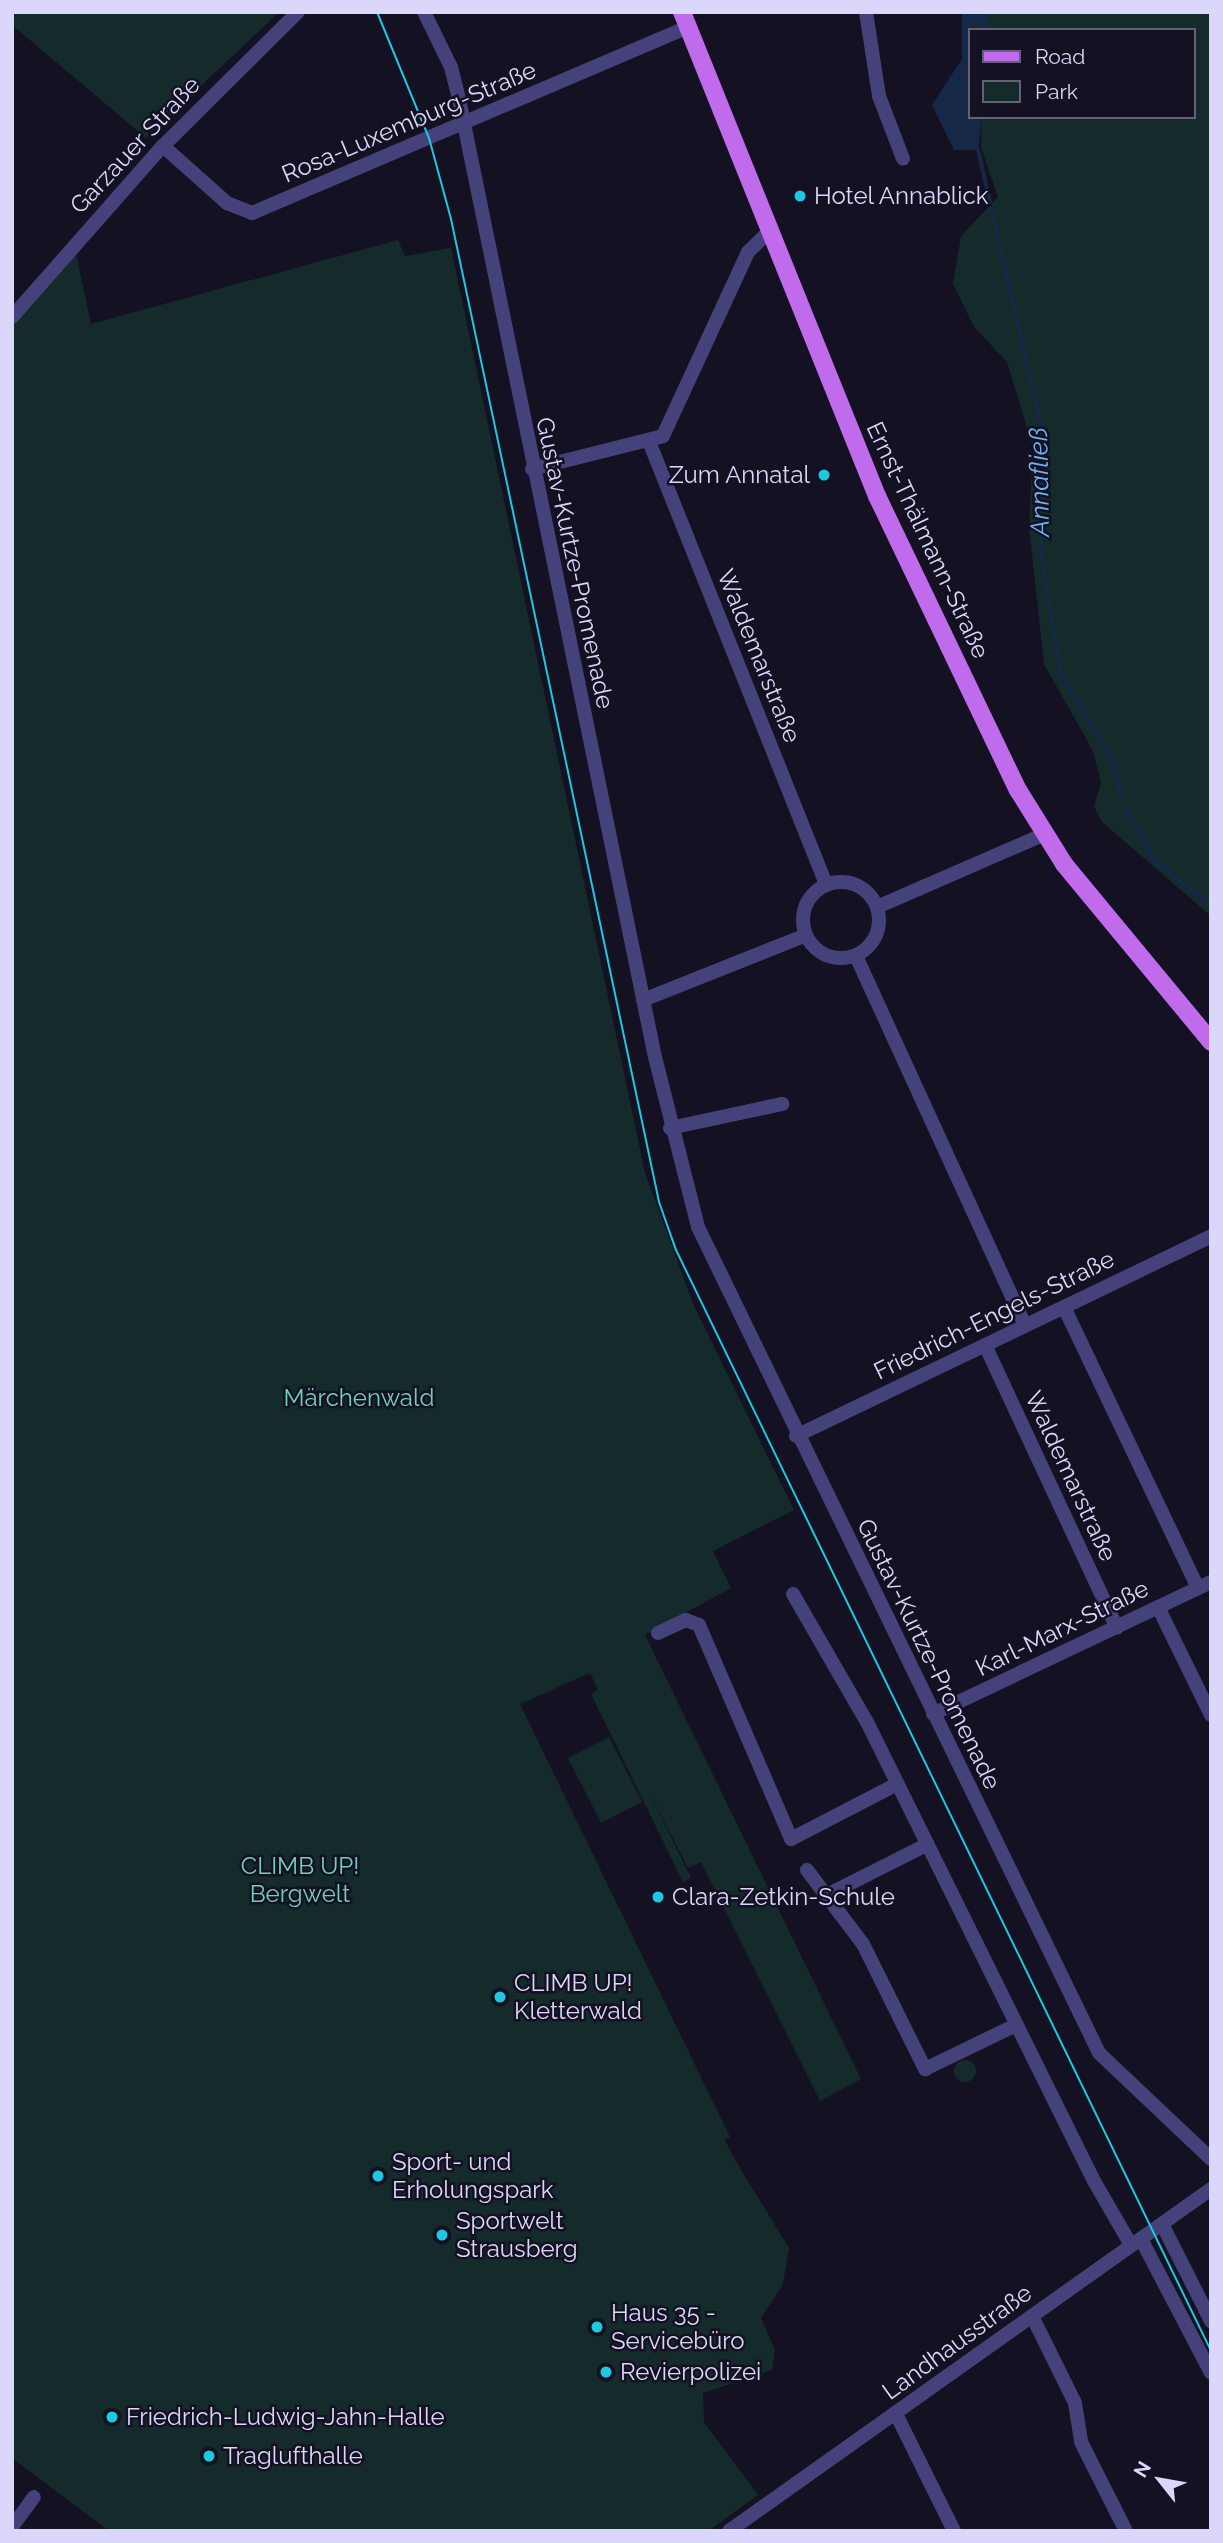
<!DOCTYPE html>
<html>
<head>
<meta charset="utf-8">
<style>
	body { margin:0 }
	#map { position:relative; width:1223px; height:2543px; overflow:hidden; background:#141122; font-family:Raleway,sans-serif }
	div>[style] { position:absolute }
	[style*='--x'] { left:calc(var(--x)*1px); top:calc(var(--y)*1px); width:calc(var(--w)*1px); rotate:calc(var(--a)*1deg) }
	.green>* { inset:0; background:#152b2b; transform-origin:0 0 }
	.round { border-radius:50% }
	.water>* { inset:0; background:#162847 }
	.stream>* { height:3.5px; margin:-1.75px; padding:0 1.75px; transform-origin:1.75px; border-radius:1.75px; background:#162847 }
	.minor>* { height:14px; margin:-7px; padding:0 7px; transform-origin:7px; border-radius:7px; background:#45427b }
	.minor>.ring { margin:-7px; padding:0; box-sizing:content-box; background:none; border:14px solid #45427b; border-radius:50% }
	.major>* { height:18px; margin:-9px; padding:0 9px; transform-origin:9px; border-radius:9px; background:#bf6bec }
	.tram>* { height:2px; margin:-1px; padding:0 1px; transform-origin:1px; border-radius:1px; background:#1cc9e0 }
	.dots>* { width:19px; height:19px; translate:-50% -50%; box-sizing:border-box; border:4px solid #141122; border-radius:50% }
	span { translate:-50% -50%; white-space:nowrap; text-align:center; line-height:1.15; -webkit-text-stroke:5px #141122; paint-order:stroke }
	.street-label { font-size:24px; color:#dbd7fa }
	.poi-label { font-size:24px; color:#dbd7fa }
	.left { translate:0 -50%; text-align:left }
	.right { translate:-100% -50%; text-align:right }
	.park-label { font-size:24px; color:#6cd1ba }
	.water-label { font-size:26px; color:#71b2ed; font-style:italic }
	.frame { position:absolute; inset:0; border:14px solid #dbd7fa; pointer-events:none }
	.legend { position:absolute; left:968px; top:28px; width:228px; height:91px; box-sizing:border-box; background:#141122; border:2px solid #646078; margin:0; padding:9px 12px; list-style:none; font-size:21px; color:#dbd7fa }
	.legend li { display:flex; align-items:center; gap:14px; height:35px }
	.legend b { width:35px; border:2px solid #646078 }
	.north { position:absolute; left:1125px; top:2445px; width:70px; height:70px; -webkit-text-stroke:5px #141122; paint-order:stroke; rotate:301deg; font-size:19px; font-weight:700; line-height:28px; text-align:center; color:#dbd7fa }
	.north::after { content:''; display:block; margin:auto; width:24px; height:32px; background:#dbd7fa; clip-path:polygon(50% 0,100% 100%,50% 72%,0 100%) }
</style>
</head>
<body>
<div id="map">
	<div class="green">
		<i style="clip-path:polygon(12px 12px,279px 12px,146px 138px,12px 25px)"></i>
		<i style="clip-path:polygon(988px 12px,1211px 12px,1211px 916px,1102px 822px,1094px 806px,1101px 783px,1093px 751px,1044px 664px,1029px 526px,1033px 447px,1007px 362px,974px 327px,953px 284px,961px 236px,998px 197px,981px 147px,982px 117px,1193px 117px,1193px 30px,988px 30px)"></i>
		<i style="clip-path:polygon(398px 240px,405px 256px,451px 248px,645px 1173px,694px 1306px,794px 1510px,713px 1551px,731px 1588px,645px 1635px,861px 2079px,820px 2101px,701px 1862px,688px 1868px,645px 1784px,691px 1878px,683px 1882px,591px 1694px,598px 1689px,590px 1673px,520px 1704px,730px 2137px,725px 2140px,735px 2160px,789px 2248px,783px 2284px,761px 2318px,775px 2350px,772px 2370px,703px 2393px,704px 2422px,758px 2495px,708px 2531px,109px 2531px,12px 2458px,12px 325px,76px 254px,91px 324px)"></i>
		<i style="left:609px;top:1737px;width:73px;height:46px;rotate:63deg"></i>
		<i class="round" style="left:954px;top:2060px;width:22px;height:22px"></i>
	</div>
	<div class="water">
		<i style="clip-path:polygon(962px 12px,988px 12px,988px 30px,969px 30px,969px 117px,982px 117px,978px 150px,954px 150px,932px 105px,962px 59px)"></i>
	</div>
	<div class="stream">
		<i style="--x:978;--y:148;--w:296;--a:77.1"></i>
		<i style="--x:1044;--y:437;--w:113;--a:91.5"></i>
		<i style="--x:1041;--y:550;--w:125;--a:80.8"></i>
		<i style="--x:1061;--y:673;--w:103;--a:59.7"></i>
		<i style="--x:1113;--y:762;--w:36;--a:76"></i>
		<i style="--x:1125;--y:805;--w:61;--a:62.6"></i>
		<i style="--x:1153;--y:859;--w:74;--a:38.4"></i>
	</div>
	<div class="minor">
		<i style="--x:424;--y:12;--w:61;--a:63.9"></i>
		<i style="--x:451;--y:67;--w:33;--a:76"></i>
		<i style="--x:459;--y:99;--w:978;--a:78.44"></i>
		<i style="--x:655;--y:1057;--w:175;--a:75.8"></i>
		<i style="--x:698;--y:1227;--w:918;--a:64.1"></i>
		<i style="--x:1099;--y:2053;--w:154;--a:43.4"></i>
		<i style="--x:866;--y:12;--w:85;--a:81.2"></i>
		<i style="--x:879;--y:96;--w:67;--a:69.1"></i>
		<i style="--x:163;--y:146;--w:86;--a:41.7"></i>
		<i style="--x:227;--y:203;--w:27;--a:22"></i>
		<i style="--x:252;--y:213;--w:474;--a:-23.1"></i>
		<i style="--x:12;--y:317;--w:228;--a:-48.6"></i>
		<i style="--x:163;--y:146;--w:190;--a:-44.8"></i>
		<i style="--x:650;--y:444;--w:475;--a:68.2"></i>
		<i style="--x:532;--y:469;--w:135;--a:-14.1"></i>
		<i style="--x:663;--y:436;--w:203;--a:-65.2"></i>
		<i style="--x:748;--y:252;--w:33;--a:-44"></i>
		<i class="ring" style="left:803px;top:882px;width:62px;height:62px"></i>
		<i style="--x:877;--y:907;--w:183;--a:-23.5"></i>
		<i style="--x:856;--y:956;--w:406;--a:65.4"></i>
		<i style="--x:643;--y:1000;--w:175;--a:-21.7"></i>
		<i style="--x:670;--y:1128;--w:115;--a:-12.1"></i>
		<i style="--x:1064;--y:1307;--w:311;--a:64.5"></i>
		<i style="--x:985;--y:1345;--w:312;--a:65"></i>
		<i style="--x:796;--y:1436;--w:461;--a:-25.7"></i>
		<i style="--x:793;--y:1594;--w:148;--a:60"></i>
		<i style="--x:867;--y:1722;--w:512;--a:63.69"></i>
		<i style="--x:1094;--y:2181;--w:74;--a:60"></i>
		<i style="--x:1158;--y:1607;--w:120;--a:63.9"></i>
		<i style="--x:658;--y:1633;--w:31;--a:-25"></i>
		<i style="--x:686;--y:1620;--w:14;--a:21"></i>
		<i style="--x:699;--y:1625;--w:233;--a:66.7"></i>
		<i style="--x:791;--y:1839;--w:119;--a:-27.4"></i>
		<i style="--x:933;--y:1714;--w:308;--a:-25.4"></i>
		<i style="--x:807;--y:1870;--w:93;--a:52.9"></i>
		<i style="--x:863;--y:1944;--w:140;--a:63.6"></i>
		<i style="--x:925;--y:2069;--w:101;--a:-25.8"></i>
		<i style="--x:825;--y:1896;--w:115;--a:-26.8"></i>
		<i style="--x:1162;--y:2224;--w:109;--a:63.2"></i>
		<i style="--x:1141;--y:2239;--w:151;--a:62.4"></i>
		<i style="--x:1032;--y:2316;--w:97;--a:63.7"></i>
		<i style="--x:1075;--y:2403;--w:39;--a:81"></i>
		<i style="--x:1081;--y:2442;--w:100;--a:63.2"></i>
		<i style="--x:896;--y:2414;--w:131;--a:63.6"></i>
		<i style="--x:12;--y:2527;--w:37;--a:-54"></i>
		<i style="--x:729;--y:2531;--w:591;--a:-35.36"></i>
	</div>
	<div class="major">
		<i style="--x:682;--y:12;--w:522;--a:68.06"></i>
		<i style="--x:877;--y:496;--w:326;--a:64.4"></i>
		<i style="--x:1018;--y:790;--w:87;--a:58.1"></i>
		<i style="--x:1064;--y:864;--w:231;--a:50.4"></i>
	</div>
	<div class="tram">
		<i style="--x:377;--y:12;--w:136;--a:67.6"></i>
		<i style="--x:429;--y:138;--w:84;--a:74.8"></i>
		<i style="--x:451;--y:219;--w:1005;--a:78.05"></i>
		<i style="--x:659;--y:1202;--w:51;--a:70.5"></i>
		<i style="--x:676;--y:1250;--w:1224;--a:64.08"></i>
	</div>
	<div class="dots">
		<i style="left:800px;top:196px;background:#1cc9e0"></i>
		<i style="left:824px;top:475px;background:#1cc9e0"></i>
		<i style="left:658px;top:1897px;background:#1cc9e0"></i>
		<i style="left:500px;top:1997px;background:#1cc9e0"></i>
		<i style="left:378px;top:2176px;background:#1cc9e0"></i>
		<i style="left:442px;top:2235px;background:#1cc9e0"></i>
		<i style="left:597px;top:2327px;background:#1cc9e0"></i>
		<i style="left:606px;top:2372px;background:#1cc9e0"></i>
		<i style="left:112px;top:2417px;background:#1cc9e0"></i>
		<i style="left:209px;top:2456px;background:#1cc9e0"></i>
	</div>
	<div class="street-label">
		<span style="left:409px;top:122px;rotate:-23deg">Rosa-Luxemburg-Straße</span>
		<span style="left:135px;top:145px;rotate:-47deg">Garzauer Straße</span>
		<span style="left:928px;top:540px;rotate:65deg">Ernst-Thälmann-Straße</span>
		<span style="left:575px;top:563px;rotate:78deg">Gustav-Kurtze-Promenade</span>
		<span style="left:759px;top:656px;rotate:68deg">Waldemarstraße</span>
		<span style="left:994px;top:1315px;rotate:-26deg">Friedrich-Engels-Straße</span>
		<span style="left:1071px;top:1476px;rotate:65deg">Waldemarstraße</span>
		<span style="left:1062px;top:1628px;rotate:-26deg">Karl-Marx-Straße</span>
		<span style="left:929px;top:1654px;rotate:64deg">Gustav-Kurtze-Promenade</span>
		<span style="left:957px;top:2342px;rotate:-36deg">Landhausstraße</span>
	</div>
	<div class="poi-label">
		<span class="left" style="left:814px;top:196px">Hotel Annablick</span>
		<span class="right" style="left:810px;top:475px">Zum Annatal</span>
		<span class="left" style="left:672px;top:1897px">Clara-Zetkin-Schule</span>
		<span class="left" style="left:514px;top:1997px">CLIMB UP!<br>Kletterwald</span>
		<span class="left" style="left:392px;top:2176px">Sport- und<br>Erholungspark</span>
		<span class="left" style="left:456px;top:2235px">Sportwelt<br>Strausberg</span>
		<span class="left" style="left:611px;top:2327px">Haus 35 -<br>Servicebüro</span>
		<span class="left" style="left:620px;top:2372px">Revierpolizei</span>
		<span class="left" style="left:126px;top:2417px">Friedrich-Ludwig-Jahn-Halle</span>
		<span class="left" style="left:223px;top:2456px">Traglufthalle</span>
	</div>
	<div class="park-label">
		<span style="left:359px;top:1398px">Märchenwald</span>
		<span style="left:300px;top:1880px">CLIMB UP!<br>Bergwelt</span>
	</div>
	<div class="water-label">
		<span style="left:1040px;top:482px;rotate:-91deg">Annafließ</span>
	</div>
	<div class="frame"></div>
	<ul class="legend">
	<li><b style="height:9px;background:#bf6bec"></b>Road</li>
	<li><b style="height:19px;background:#152b2b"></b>Park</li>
	</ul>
	<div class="north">N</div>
</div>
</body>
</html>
